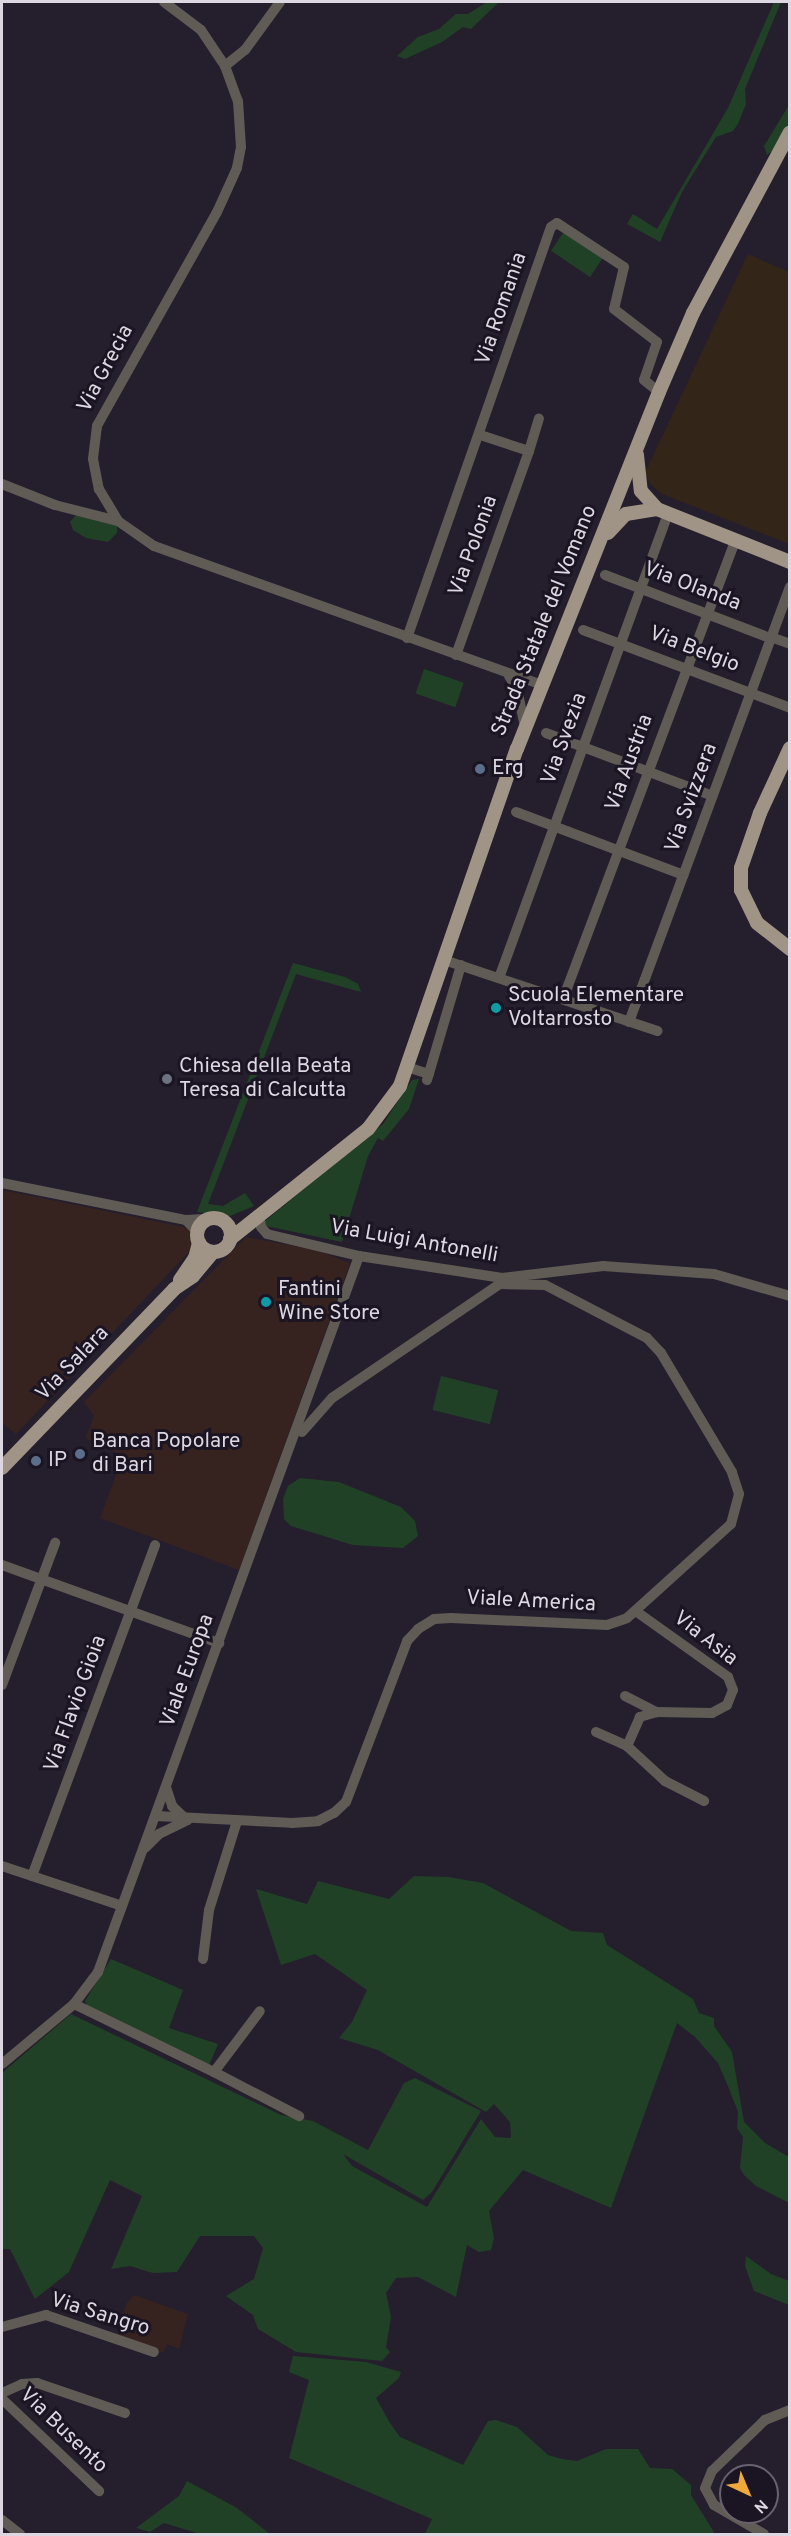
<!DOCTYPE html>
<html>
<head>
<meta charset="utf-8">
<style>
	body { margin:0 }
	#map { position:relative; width:791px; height:2536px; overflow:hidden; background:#251e2d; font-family:Overpass,sans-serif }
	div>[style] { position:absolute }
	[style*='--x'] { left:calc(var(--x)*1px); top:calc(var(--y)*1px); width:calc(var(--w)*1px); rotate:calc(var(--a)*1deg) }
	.industrial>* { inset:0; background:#362320 }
	.education>* { inset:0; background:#332618 }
	.green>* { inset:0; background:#214127; transform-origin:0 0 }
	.minor>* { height:10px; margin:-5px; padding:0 5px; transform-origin:5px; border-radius:5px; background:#605b54 }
	.major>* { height:14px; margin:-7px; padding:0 7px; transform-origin:7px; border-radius:7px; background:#9f9485 }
	.major>.ring { margin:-7px; padding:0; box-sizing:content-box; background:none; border:14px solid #9f9485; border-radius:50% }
	.dots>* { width:16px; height:16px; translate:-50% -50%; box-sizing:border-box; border:3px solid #1b1423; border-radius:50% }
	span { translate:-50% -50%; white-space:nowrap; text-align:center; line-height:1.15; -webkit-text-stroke:6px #1b1423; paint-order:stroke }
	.street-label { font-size:21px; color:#dcd7e1 }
	.poi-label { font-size:21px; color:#dcd7e1 }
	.left { translate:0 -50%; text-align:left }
	.frame { position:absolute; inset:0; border:3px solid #dcd7e1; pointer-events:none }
	.north { position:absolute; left:719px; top:2464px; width:60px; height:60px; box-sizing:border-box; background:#1b1423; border:2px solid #68626f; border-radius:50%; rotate:136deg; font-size:16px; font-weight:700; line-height:24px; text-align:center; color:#dcd7e1 }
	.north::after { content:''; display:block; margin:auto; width:21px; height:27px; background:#eea83c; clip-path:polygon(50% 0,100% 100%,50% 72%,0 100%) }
</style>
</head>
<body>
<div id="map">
	<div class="industrial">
		<i style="clip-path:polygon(2px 1190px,184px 1227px,192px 1233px,194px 1241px,191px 1250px,16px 1434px,2px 1423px)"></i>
		<i style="clip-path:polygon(246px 1237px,315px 1250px,350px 1263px,239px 1570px,100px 1518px,123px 1456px,86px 1438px,94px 1416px,84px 1402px)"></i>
		<i style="clip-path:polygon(134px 2295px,188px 2314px,179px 2349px,167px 2344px,163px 2353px,116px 2336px,126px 2304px)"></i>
	</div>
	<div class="education">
		<i style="clip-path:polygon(748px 254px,789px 272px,789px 544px,662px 494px,651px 485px,645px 473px)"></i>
	</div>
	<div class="green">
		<i style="clip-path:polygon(487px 2px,499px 2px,471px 29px,463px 27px,442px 42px,405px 59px,397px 56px,418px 37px,439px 29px,456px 14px,468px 14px)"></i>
		<i style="clip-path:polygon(774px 2px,781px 2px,745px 89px,746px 104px,738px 124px,733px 131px,716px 137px,682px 192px,660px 242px,627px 224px,633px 214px,657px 229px,728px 108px)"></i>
		<i style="clip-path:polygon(789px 105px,789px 122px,776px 148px,767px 155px,764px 146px)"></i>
		<i style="left:565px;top:230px;width:47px;height:25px;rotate:34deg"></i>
		<i style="clip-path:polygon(76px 515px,117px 526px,117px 533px,108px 542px,86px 538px,73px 530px,70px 522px)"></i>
		<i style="left:424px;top:669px;width:42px;height:26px;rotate:19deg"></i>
		<i style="clip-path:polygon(293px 963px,345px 977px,358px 984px,361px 992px,296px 974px,208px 1204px,223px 1206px,245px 1193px,254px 1206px,230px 1216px,197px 1212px)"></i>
		<i style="clip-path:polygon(419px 1079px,409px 1109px,383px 1141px,378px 1138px,368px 1156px,342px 1242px,266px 1226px,264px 1222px,383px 1124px,412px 1080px)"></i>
		<i style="left:441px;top:1376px;width:59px;height:35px;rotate:14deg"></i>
		<i style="clip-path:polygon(300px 1478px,339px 1482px,401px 1507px,415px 1521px,418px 1536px,403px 1548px,353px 1545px,291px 1526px,284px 1519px,283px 1499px,288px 1486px)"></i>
		<i style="clip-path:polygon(414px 1876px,449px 1877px,483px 1883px,571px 1931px,603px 1933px,607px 1945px,693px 1999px,699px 2013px,714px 2018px,714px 2026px,732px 2052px,744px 2122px,765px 2143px,789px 2157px,789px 2203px,756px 2186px,744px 2175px,740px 2168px,743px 2137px,737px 2128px,738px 2112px,730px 2091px,718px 2063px,695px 2037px,677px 2023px,611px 2208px,523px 2170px,489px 2211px,494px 2238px,491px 2250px,479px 2252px,467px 2245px,456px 2297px,418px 2277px,396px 2278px,386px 2293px,391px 2317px,386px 2347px,390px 2352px,382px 2361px,296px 2352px,258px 2329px,253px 2315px,226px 2296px,254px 2279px,263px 2248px,254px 2236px,200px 2236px,177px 2272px,153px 2273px,130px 2266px,111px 2269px,142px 2196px,110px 2180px,69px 2272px,35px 2299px,10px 2249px,2px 2249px,2px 2073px,71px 2014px,281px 2115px,313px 2121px,368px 2150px,404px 2083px,415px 2078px,481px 2111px,432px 2192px,423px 2200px,343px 2154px,352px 2166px,427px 2207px,481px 2119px,495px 2137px,511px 2138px,510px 2122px,494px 2104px,486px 2112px,378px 2050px,339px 2038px,352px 2022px,367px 1990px,315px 1954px,281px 1965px,256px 1889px,307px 1904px,318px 1881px,389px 1899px)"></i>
		<i style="clip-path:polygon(111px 1959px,183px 1990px,169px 2028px,218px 2044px,209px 2065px,88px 2009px,85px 2001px)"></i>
		<i style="clip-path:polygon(746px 2256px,771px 2274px,789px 2281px,789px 2305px,754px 2291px,745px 2266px)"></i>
		<i style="clip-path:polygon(293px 2356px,366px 2362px,401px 2372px,399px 2378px,376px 2398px,390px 2423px,400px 2437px,463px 2465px,488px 2421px,496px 2420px,517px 2427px,548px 2455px,562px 2459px,577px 2461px,606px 2449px,638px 2449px,650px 2468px,672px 2469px,691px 2485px,691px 2495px,715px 2534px,425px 2534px,432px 2519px,289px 2458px,309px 2380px,289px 2372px)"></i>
		<i style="clip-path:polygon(187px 2481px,237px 2508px,270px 2534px,200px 2534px,164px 2523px,150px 2532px,136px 2528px,179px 2496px)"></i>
	</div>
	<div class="minor">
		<i style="--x:164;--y:2;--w:46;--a:37.1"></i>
		<i style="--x:201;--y:30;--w:43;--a:56.3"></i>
		<i style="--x:225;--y:66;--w:37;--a:70"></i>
		<i style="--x:238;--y:101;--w:46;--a:86.3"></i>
		<i style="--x:241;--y:147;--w:21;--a:101"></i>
		<i style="--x:237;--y:168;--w:48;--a:114.4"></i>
		<i style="--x:217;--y:212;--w:245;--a:119.3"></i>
		<i style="--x:97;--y:426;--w:33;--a:97"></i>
		<i style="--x:93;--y:459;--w:31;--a:79"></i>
		<i style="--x:99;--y:489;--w:37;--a:59"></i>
		<i style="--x:118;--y:521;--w:44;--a:34.8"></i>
		<i style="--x:154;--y:546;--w:412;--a:19.7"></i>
		<i style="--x:225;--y:66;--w:26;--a:-39"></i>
		<i style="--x:245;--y:50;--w:59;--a:-53.9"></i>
		<i style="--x:529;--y:451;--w:34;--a:-73"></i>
		<i style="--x:2;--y:484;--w:57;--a:21.6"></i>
		<i style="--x:55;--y:505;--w:65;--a:14.3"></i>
		<i style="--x:605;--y:575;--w:171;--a:20.9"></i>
		<i style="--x:583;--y:630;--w:221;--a:20.6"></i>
		<i style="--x:771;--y:637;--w:20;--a:20"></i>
		<i style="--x:407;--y:638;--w:435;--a:-70.7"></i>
		<i style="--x:551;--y:227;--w:7;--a:-34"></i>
		<i style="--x:557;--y:223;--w:80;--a:33.3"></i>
		<i style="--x:624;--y:267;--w:43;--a:103.4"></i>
		<i style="--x:614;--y:309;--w:54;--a:37.5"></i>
		<i style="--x:657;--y:342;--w:40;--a:108.9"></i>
		<i style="--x:644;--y:380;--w:19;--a:39"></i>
		<i style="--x:456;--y:655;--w:217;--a:-70.3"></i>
		<i style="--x:529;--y:451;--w:52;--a:-161.9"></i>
		<i style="--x:509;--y:676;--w:15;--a:58"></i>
		<i style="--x:517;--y:689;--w:39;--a:78"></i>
		<i style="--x:546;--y:733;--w:178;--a:20.7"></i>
		<i style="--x:516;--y:812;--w:179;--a:20.6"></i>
		<i style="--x:444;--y:960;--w:225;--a:18.4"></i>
		<i style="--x:499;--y:978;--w:495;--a:-70"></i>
		<i style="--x:563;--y:999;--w:489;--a:-69.4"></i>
		<i style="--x:629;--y:1022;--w:464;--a:-69.7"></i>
		<i style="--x:407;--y:1067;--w:23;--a:18"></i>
		<i style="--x:427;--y:1080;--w:120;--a:-73.5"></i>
		<i style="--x:2;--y:1183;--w:188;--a:11.4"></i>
		<i style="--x:186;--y:1220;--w:22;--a:-3"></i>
		<i style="--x:259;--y:1214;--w:13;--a:81"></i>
		<i style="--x:261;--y:1227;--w:9;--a:49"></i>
		<i style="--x:267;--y:1234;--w:95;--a:13.4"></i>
		<i style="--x:359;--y:1256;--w:145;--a:8.7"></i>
		<i style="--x:502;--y:1278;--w:102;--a:-6.8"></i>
		<i style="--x:603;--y:1266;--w:111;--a:4.1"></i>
		<i style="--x:714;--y:1274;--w:79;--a:16.1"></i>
		<i style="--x:186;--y:1220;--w:16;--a:47"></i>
		<i style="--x:302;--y:1432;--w:45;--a:-48.6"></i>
		<i style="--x:332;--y:1398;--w:203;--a:-34.2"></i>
		<i style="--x:500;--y:1284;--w:6;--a:-72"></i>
		<i style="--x:2;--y:1565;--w:231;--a:19.8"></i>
		<i style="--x:637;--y:1612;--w:112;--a:35.5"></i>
		<i style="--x:728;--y:1677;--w:14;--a:69"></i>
		<i style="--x:733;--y:1690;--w:16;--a:112"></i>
		<i style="--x:727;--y:1705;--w:17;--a:152"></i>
		<i style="--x:712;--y:1713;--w:55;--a:-179"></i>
		<i style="--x:657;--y:1712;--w:18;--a:164"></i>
		<i style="--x:640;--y:1717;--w:32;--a:114"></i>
		<i style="--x:627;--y:1746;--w:52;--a:42.6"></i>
		<i style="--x:665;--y:1781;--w:44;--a:27.1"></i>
		<i style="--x:2;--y:1685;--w:152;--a:-69.5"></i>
		<i style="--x:625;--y:1696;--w:36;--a:27"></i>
		<i style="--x:596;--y:1732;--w:34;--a:24"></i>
		<i style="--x:166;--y:1787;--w:20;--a:72"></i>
		<i style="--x:172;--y:1806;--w:21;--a:43"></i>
		<i style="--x:156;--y:1816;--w:136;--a:2.9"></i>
		<i style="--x:292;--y:1823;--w:26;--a:-4"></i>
		<i style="--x:318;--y:1821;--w:18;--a:-27"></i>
		<i style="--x:334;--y:1813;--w:16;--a:-43"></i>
		<i style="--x:346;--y:1802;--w:172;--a:-69.2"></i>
		<i style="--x:407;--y:1641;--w:16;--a:-47"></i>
		<i style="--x:418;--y:1629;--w:19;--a:-32"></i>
		<i style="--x:434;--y:1619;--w:17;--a:-3"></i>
		<i style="--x:451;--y:1618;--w:156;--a:2.6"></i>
		<i style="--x:607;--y:1625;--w:21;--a:-19"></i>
		<i style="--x:627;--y:1618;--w:140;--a:-42.1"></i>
		<i style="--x:731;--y:1524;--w:31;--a:-75"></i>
		<i style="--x:739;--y:1494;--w:23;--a:-108"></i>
		<i style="--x:732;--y:1472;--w:139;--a:-120.8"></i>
		<i style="--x:661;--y:1353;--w:21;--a:-133"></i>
		<i style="--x:647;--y:1338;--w:115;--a:-152.5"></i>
		<i style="--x:545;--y:1285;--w:45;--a:-178.7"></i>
		<i style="--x:145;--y:1848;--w:20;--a:-45"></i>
		<i style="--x:159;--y:1834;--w:28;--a:-26"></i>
		<i style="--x:2;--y:1866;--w:126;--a:18.4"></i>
		<i style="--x:32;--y:1876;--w:353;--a:-69.6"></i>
		<i style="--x:203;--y:1959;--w:49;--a:-83"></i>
		<i style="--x:209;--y:1910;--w:93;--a:-72.5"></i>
		<i style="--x:74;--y:2004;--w:156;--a:25.9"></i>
		<i style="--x:214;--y:2072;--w:76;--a:-53"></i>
		<i style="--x:2;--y:2064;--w:94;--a:-39.8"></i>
		<i style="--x:74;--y:2004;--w:40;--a:-53"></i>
		<i style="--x:98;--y:1972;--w:762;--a:-69.97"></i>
		<i style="--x:214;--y:2072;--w:96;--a:27.4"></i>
		<i style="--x:2;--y:2327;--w:46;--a:-15.3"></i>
		<i style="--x:46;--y:2315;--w:114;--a:18.9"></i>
		<i style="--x:2;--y:2393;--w:22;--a:-24"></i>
		<i style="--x:22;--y:2384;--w:15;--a:-4"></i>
		<i style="--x:37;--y:2383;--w:93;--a:18.8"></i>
		<i style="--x:2;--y:2399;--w:134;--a:43.5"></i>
		<i style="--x:2;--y:2520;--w:23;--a:38"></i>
		<i style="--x:764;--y:2534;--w:58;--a:-149.9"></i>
		<i style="--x:714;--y:2505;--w:19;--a:-118"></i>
		<i style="--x:705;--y:2488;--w:18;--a:-68"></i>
		<i style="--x:712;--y:2471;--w:74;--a:-43.9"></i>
		<i style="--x:765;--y:2420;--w:27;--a:-22"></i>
	</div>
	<div class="major">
		<i style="--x:637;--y:455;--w:36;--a:84"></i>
		<i style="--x:641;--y:491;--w:24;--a:48"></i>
		<i style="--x:657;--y:509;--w:143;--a:21.7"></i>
		<i style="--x:608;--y:533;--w:26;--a:-47"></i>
		<i style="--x:626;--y:514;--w:31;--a:-9"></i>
		<i style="--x:790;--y:748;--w:72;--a:114.8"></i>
		<i style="--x:760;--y:813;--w:58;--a:109.1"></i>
		<i style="--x:741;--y:868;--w:22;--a:90"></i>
		<i style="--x:741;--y:890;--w:37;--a:64"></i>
		<i style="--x:757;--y:923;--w:42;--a:38.2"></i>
		<i class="ring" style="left:197px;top:1218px;width:20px;height:20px"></i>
		<i style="--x:230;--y:1239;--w:176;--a:-38.6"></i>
		<i style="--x:368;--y:1129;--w:54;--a:-53.3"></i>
		<i style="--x:400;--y:1086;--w:357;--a:-70.9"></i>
		<i style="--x:517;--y:749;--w:384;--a:-68.3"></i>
		<i style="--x:659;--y:392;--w:86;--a:-66.7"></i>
		<i style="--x:693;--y:313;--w:205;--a:-61.8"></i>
		<i style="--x:180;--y:1280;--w:27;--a:-56"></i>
		<i style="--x:195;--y:1258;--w:16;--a:-75"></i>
		<i style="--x:2;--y:1468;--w:248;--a:-46.1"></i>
		<i style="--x:174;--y:1289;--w:23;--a:-34"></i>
		<i style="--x:193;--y:1276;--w:31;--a:-50"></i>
	</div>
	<div class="dots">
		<i style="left:480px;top:769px;background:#5c6f8a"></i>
		<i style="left:496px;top:1008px;background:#0f9aa8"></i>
		<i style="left:167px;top:1079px;background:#6b7280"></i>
		<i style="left:266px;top:1302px;background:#0f9aa8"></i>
		<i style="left:80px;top:1454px;background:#5c6f8a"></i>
		<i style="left:36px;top:1461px;background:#5c6f8a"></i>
	</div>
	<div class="street-label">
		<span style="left:502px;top:309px;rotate:-71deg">Via Romania</span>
		<span style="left:106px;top:369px;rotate:-62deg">Via Grecia</span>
		<span style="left:474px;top:546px;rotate:-70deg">Via Polonia</span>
		<span style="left:692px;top:587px;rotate:21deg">Via Olanda</span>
		<span style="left:545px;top:621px;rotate:-68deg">Strada Statale del Vomano</span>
		<span style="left:694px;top:650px;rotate:21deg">Via Belgio</span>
		<span style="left:565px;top:739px;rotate:-70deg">Via Svezia</span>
		<span style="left:630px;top:763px;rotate:-70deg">Via Austria</span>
		<span style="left:692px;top:798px;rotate:-70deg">Via Svizzera</span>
		<span style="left:414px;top:1242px;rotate:10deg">Via Luigi Antonelli</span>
		<span style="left:73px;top:1364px;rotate:-46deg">Via Salara</span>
		<span style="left:531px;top:1602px;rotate:3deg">Viale America</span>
		<span style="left:705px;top:1639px;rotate:38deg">Via Asia</span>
		<span style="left:188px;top:1671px;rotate:-70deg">Viale Europa</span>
		<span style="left:76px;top:1704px;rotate:-70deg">Via Flavio Gioia</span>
		<span style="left:100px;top:2315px;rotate:17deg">Via Sangro</span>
		<span style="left:63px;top:2431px;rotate:44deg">Via Busento</span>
	</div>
	<div class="poi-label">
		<span class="left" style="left:492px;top:769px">Erg</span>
		<span class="left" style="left:508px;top:1008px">Scuola Elementare<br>Voltarrosto</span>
		<span class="left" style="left:179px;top:1079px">Chiesa della Beata<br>Teresa di Calcutta</span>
		<span class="left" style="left:278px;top:1302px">Fantini<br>Wine Store</span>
		<span class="left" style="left:92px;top:1454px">Banca Popolare<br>di Bari</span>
		<span class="left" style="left:48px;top:1461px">IP</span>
	</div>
	<div class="frame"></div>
	<div class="north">N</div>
</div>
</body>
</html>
